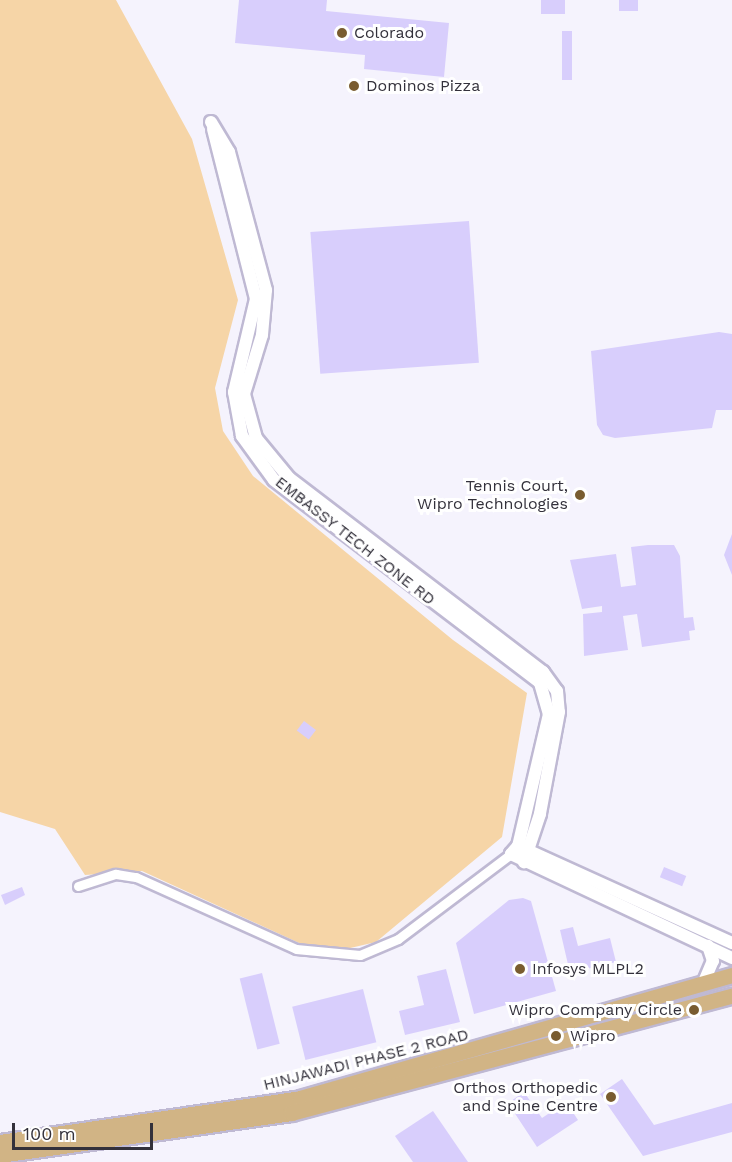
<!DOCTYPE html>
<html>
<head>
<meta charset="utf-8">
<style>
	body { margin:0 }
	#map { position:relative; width:732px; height:1162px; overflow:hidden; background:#f5f3fd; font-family:"Work Sans",sans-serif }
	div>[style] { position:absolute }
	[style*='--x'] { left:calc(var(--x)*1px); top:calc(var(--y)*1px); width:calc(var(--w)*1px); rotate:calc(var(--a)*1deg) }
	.green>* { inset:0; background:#f6d5a7 }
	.building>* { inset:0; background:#d8cefc; transform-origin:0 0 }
	.roads { filter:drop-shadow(2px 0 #bfb9d3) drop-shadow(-2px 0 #bfb9d3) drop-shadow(0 2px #bfb9d3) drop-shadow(0 -2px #bfb9d3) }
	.minor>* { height:9px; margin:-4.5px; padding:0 4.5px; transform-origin:4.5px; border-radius:4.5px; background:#fff }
	.tertiary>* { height:12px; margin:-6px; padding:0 6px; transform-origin:6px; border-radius:6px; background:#fff }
	.primary>* { height:15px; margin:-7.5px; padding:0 7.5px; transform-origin:7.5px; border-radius:7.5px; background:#d1b485 }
	.dots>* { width:16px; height:16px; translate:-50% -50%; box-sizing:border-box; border:3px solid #fff; border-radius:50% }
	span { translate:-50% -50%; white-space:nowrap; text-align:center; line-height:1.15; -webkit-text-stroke:6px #fff; paint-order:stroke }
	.poi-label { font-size:16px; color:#33313b }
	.left { translate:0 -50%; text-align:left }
	.right { translate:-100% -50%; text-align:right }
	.street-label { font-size:16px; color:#33313b }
	.scale { position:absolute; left:12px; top:1123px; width:141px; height:27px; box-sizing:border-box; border:3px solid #33313b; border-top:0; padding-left:8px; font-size:18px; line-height:21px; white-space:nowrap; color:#33313b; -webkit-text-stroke:4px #fff; paint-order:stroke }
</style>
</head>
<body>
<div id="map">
	<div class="green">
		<i style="clip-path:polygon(0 0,116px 0,192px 139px,238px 300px,215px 388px,223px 431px,253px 476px,453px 640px,527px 693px,502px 837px,376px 942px,346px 949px,310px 948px,142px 871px,85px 875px,55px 829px,0 812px)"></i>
	</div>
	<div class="building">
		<i style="clip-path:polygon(239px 0,327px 0,326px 11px,449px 23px,444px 77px,364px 69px,365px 55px,235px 43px)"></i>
		<i style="left:541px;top:0;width:24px;height:14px"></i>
		<i style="left:619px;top:0;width:19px;height:11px"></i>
		<i style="left:562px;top:31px;width:10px;height:49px"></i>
		<i style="left:469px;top:221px;width:142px;height:159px;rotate:86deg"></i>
		<i style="clip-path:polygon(719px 332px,732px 334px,732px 410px,716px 410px,712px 428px,615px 438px,603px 435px,597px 425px,591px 351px)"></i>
		<i style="clip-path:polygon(732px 534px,732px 575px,724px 555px)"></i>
		<i style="clip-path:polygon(648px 545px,674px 545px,680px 556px,684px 618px,693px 617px,695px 630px,689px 631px,690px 640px,642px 647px,637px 614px,623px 616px,628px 650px,584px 656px,583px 614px,602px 612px,602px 606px,582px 609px,570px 560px,616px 554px,621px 587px,636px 585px,631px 547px)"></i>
		<i style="left:304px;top:721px;width:15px;height:12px;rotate:37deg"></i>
		<i style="left:664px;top:867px;width:24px;height:11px;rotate:22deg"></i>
		<i style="clip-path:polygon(22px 887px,25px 895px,5px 905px,1px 895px)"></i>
		<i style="clip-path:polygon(523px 898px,531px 901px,556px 991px,474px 1014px,456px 943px,509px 900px)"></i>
		<i style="clip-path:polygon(573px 927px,578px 946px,610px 938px,616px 962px,570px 973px,560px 930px)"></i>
		<i style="clip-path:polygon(446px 969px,460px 1022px,405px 1035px,399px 1011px,424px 1005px,417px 976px)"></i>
		<i style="left:262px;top:973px;width:73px;height:23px;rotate:76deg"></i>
		<i style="left:363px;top:989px;width:55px;height:73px;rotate:76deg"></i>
		<i style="clip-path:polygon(622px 1079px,654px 1125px,732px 1103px,732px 1132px,643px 1156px,600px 1094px)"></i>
		<i style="clip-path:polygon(524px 1092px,542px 1118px,566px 1102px,578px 1120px,537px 1147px,508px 1103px)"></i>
		<i style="clip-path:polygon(433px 1111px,468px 1162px,413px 1162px,395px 1136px)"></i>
	</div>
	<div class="roads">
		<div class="minor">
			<i style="--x:78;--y:886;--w:40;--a:-18"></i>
			<i style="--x:116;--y:874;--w:20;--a:9"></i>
			<i style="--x:136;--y:877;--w:175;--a:24.2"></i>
			<i style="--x:296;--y:949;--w:64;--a:5.4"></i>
			<i style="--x:360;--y:955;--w:41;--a:-22.8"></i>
			<i style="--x:398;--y:939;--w:141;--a:-37"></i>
		</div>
		<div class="tertiary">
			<i style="--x:211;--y:122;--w:35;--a:59"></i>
			<i style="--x:229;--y:152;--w:143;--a:75"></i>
			<i style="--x:266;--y:290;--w:45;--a:95.1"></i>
			<i style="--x:262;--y:335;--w:62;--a:107"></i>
			<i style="--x:244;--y:394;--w:46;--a:74.7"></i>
			<i style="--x:256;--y:438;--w:52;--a:50.5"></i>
			<i style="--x:289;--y:478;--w:320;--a:37.4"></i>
			<i style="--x:543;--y:672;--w:24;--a:54"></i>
			<i style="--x:557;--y:691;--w:21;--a:85"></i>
			<i style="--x:559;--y:712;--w:104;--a:100.6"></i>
			<i style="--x:540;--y:814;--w:51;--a:108.4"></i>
			<i style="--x:213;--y:129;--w:175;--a:75.8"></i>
			<i style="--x:256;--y:299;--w:96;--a:103.3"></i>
			<i style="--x:234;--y:392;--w:45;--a:79.7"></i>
			<i style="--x:242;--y:436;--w:54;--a:54"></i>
			<i style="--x:274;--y:480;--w:335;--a:37.3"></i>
			<i style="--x:540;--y:683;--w:32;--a:74"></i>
			<i style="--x:549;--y:714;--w:136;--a:103.2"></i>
			<i style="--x:732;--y:943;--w:235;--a:-155.6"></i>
			<i style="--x:518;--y:846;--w:11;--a:131"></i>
			<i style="--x:511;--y:854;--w:244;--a:25.2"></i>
			<i style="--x:703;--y:984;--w:25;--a:-67"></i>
			<i style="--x:713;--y:961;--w:16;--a:-108"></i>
		</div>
		<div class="primary">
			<i style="--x:0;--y:1142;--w:303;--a:-8.3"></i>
			<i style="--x:300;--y:1098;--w:449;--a:-15.9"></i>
			<i style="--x:0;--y:1155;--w:294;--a:-8.2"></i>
			<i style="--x:291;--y:1113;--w:456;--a:-14.9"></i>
		</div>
	</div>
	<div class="dots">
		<i style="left:342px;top:33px;background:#795c30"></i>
		<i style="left:354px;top:86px;background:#795c30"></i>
		<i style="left:580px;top:495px;background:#795c30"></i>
		<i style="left:520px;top:969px;background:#795c30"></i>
		<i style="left:694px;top:1010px;background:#795c30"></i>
		<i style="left:556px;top:1036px;background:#795c30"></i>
		<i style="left:611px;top:1097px;background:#795c30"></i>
	</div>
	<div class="poi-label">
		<span class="left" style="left:354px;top:33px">Colorado</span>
		<span class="left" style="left:366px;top:86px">Dominos Pizza</span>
		<span class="right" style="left:568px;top:495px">Tennis Court,<br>Wipro Technologies</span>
		<span class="left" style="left:532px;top:969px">Infosys MLPL2</span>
		<span class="right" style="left:682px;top:1010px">Wipro Company Circle</span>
		<span class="left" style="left:570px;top:1036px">Wipro</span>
		<span class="right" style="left:598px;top:1097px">Orthos Orthopedic<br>and Spine Centre</span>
	</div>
	<div class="street-label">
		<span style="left:355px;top:541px;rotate:38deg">EMBASSY TECH ZONE RD</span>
		<span style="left:366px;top:1060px;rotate:-14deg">HINJAWADI PHASE 2 ROAD</span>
	</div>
	<div class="scale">100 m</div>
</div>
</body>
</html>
